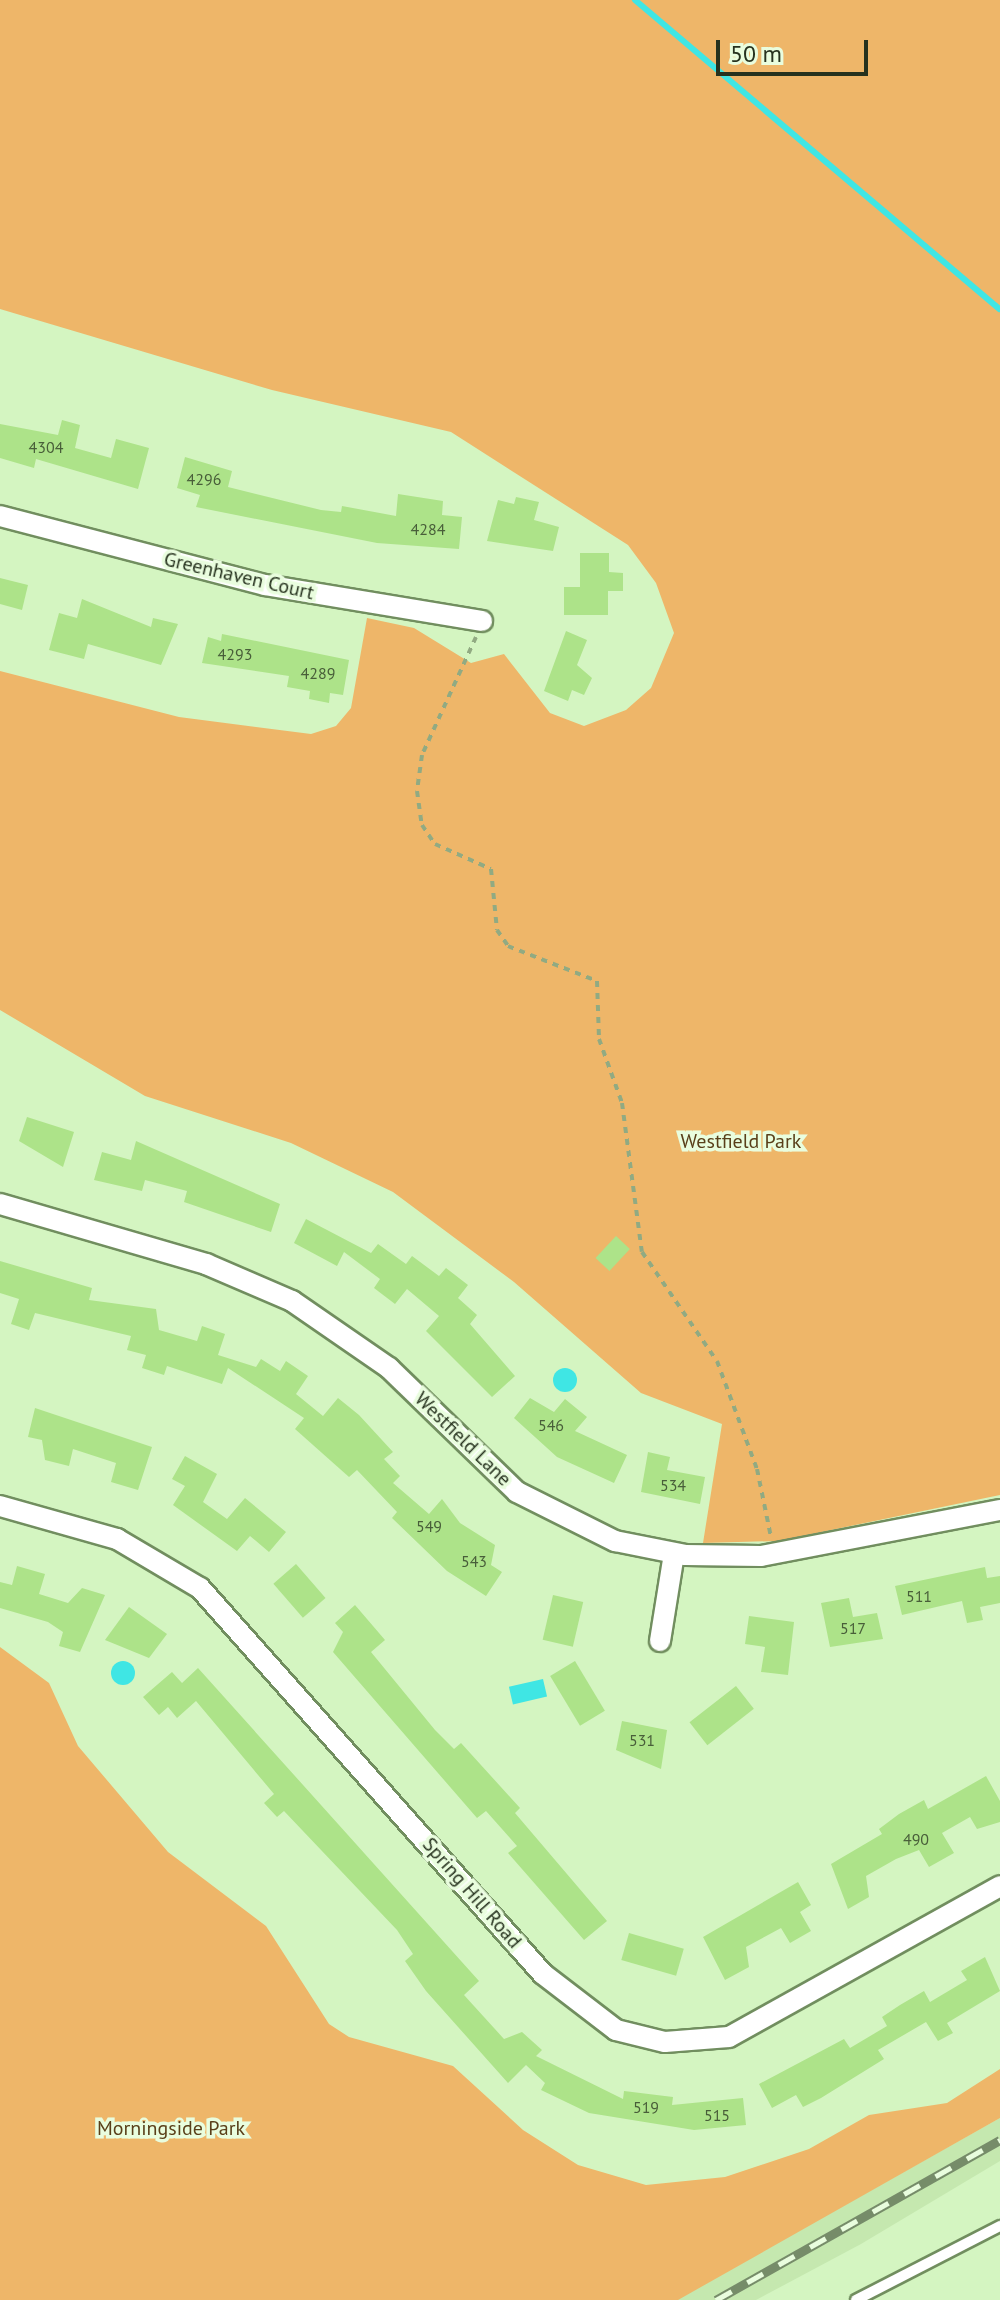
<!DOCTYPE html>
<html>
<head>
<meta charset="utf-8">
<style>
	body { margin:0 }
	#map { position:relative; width:1000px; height:2300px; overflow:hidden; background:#d4f5c1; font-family:"PT Sans",sans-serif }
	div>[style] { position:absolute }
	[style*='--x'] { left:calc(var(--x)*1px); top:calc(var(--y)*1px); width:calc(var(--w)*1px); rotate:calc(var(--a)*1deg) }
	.built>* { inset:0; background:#c5e8af }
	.green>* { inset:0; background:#eeb669 }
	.water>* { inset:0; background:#3fe6e4; transform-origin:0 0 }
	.round { border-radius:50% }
	.stream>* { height:6px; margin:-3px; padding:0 3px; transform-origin:3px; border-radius:3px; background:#3fe6e4 }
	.building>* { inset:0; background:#ade389; transform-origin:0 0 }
	.path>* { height:4px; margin-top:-2px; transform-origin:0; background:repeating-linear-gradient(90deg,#91aa82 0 6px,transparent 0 12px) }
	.roads { filter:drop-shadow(2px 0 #718e5f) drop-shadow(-2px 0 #718e5f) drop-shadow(0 2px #718e5f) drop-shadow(0 -2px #718e5f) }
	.service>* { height:10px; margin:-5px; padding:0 5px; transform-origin:5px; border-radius:5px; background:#fff }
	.minor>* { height:20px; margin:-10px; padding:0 10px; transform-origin:10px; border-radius:10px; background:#fff }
	.rail>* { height:9px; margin-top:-4.5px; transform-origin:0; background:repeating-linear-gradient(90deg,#e9fdde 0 18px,#768c69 0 36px); box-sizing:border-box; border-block:2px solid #768c69 }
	span { translate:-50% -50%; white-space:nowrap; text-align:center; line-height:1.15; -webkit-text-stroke:7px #e9fdde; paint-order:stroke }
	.number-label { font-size:16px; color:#485e39 }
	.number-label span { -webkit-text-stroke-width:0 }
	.street-label { font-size:20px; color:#26321e }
	.park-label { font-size:20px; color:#593f19 }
	.scale { position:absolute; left:716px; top:40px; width:152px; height:36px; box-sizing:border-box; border:4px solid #26321e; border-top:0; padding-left:10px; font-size:24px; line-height:28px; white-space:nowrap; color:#26321e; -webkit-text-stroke:6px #e9fdde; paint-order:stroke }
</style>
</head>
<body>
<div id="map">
	<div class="built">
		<i style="clip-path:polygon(1000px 2118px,1000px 2161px,861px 2244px,756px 2300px,675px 2300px)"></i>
	</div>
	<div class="green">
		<i style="clip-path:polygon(0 0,1000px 0,1000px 1495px,778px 1541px,703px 1543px,722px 1424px,641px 1393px,514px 1282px,393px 1192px,291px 1143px,145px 1096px,0 1010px,0 671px,179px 717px,311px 734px,336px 726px,351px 708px,367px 618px,414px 628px,471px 663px,504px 654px,550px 713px,584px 726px,626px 710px,651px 688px,674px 633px,656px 583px,628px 545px,451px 432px,272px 390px,0 309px)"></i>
		<i style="clip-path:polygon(0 1647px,49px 1683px,78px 1746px,168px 1852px,266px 1926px,329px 2024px,349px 2037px,453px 2066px,523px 2130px,578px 2165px,646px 2185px,725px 2177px,809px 2149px,869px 2115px,947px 2103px,1000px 2069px,1000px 2118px,678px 2300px,0 2300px)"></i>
	</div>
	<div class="water">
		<i class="round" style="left:553px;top:1368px;width:24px;height:24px"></i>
		<i class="round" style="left:111px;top:1661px;width:24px;height:24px"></i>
		<i style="left:543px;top:1679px;width:18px;height:35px;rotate:77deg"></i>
	</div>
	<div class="stream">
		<i style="--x:635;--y:0;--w:478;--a:40.3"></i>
	</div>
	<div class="building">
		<i style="clip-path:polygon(62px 420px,80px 425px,75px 448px,111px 458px,116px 439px,149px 448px,138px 489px,36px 459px,34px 468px,0 458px,0 424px,58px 435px)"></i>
		<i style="clip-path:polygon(185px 457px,232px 471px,228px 487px,321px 510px,341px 512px,342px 506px,396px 516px,398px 494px,443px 501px,442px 515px,462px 517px,459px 549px,377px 543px,196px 507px,200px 495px,177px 488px)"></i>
		<i style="clip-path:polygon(516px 497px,539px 502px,534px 520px,559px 527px,553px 551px,487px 541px,498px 500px,514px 504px)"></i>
		<i style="clip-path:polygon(580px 553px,609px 553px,609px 572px,623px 573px,623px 591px,608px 591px,608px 615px,564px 615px,564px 587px,580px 587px)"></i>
		<i style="clip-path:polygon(0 578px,28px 585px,22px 610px,0 604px)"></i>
		<i style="clip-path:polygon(82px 599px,151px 627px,153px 618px,178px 624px,161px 665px,88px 644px,84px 659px,49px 650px,59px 613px,77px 618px)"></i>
		<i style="clip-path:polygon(566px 631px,587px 640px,577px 665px,592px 678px,584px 695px,572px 690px,568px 701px,544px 691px)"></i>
		<i style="clip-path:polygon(222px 634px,349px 660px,343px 695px,330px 693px,329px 703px,309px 699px,310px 691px,287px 687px,289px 676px,202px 663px,208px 637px,221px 641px)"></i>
		<i style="clip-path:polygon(27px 1117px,74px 1132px,63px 1167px,19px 1141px)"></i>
		<i style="clip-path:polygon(136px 1141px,280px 1204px,271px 1232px,184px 1202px,187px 1191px,145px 1180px,142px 1191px,94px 1180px,102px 1152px,131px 1160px)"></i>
		<i style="clip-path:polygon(306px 1219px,371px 1253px,378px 1244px,406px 1264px,412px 1256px,439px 1276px,446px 1268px,468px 1285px,458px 1298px,477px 1315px,470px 1324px,515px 1376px,492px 1397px,426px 1331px,439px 1316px,407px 1289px,395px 1304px,374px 1288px,380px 1279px,344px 1252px,337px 1266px,294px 1243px)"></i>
		<i style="left:616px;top:1236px;width:19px;height:30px;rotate:43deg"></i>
		<i style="clip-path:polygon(0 1261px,92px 1288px,89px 1300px,156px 1309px,159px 1330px,197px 1341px,202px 1326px,225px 1334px,218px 1355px,256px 1367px,261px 1359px,280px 1371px,286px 1361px,308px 1376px,296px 1394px,323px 1416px,338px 1398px,359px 1415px,393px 1452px,384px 1459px,400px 1476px,393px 1483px,429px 1514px,442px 1499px,460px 1523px,495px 1545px,491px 1565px,502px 1572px,486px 1596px,447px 1571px,392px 1518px,397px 1512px,357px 1470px,349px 1477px,295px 1429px,304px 1418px,228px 1368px,222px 1384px,167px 1366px,164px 1375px,142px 1368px,146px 1355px,127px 1350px,131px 1336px,35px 1313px,29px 1330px,11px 1324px,19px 1299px,0 1293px)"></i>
		<i style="clip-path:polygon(530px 1398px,554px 1412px,565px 1399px,587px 1417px,575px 1431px,627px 1455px,614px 1483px,557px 1457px,514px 1418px)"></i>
		<i style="clip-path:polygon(35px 1408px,152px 1447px,138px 1490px,111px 1482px,116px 1463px,73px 1449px,69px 1466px,45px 1460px,42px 1440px,28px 1437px)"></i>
		<i style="clip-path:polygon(648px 1452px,670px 1457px,667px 1470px,705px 1477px,700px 1504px,641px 1492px)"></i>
		<i style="clip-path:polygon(185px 1456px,217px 1474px,203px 1502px,227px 1519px,245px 1498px,286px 1532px,269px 1552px,250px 1536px,237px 1551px,173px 1505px,185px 1486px,172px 1479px)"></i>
		<i style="left:296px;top:1564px;width:45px;height:30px;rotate:49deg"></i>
		<i style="clip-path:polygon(17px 1566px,45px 1574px,39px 1594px,68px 1603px,82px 1588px,105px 1595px,80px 1652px,59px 1646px,63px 1632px,48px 1622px,0 1608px,0 1582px,12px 1585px)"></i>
		<i style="clip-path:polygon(985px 1567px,987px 1578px,1000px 1576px,1000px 1603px,980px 1607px,983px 1620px,967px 1623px,962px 1601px,902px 1615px,895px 1586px)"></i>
		<i style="left:553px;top:1595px;width:31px;height:46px;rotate:13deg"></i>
		<i style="clip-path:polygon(849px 1598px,853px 1617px,877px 1613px,883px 1639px,830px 1647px,821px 1603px)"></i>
		<i style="clip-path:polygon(355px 1605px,385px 1640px,371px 1652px,435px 1730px,454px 1749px,461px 1743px,520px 1808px,515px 1813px,607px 1921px,584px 1940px,508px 1853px,517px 1846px,486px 1811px,477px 1818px,333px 1652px,343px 1632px,335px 1623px)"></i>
		<i style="clip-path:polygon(129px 1607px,167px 1634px,149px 1658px,105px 1640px)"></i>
		<i style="clip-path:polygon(749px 1616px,794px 1622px,788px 1675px,761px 1672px,765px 1647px,745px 1644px)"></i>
		<i style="left:575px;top:1661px;width:58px;height:29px;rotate:59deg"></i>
		<i style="clip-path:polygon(198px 1668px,479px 1981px,464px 1995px,504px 2039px,522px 2032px,542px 2050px,536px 2056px,623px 2099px,624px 2091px,673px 2097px,672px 2105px,743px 2098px,746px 2125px,694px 2130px,589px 2113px,541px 2090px,545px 2083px,526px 2065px,508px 2083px,426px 1991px,405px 1961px,413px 1954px,397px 1930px,284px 1811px,277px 1817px,264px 1803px,274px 1794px,196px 1701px,177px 1718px,168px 1707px,159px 1715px,143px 1697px,172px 1672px,182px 1683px)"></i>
		<i style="left:736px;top:1686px;width:29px;height:59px;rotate:52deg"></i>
		<i style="clip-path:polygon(622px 1721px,667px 1730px,661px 1769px,616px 1750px)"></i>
		<i style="clip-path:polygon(986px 1776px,1000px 1801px,1000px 1822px,977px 1829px,970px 1817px,942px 1833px,954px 1853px,929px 1867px,919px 1850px,896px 1859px,866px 1876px,869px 1897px,848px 1909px,831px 1864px,882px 1834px,879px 1829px,899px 1814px,924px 1800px,928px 1809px)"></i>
		<i style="clip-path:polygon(798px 1882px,811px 1905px,800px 1912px,811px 1931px,790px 1943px,781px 1928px,746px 1947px,749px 1967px,725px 1980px,703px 1937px)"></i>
		<i style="left:629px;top:1933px;width:57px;height:28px;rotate:16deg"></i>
		<i style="clip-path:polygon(985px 1957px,1000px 1991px,947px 2023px,953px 2033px,938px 2041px,926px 2022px,878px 2050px,884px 2059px,821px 2098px,803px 2107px,796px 2095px,772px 2108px,759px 2084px,844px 2039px,850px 2048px,887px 2026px,882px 2017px,900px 2005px,924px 1991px,930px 2002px,967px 1980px,961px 1971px)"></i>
	</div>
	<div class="path">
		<i style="--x:476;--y:637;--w:130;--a:114.6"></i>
		<i style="--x:422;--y:755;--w:36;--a:98"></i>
		<i style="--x:417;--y:791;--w:34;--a:82"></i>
		<i style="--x:422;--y:825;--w:23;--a:56"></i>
		<i style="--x:435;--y:844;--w:61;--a:24.1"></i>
		<i style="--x:491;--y:869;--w:61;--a:84.4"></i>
		<i style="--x:497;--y:930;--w:19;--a:55"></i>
		<i style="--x:508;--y:946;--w:96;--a:21.5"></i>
		<i style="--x:597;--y:981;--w:58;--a:88"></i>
		<i style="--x:599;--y:1039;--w:68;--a:70.2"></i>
		<i style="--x:622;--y:1103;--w:150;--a:82.4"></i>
		<i style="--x:642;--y:1252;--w:132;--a:55.5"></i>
		<i style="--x:717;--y:1361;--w:115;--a:69.7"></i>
		<i style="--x:757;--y:1469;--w:69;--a:78.4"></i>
	</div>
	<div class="roads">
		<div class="service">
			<i style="--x:856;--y:2300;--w:162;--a:-27.2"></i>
		</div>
		<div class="minor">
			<i style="--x:0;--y:516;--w:274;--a:14.6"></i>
			<i style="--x:265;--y:585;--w:220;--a:9.4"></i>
			<i style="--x:0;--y:1204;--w:215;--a:16.2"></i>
			<i style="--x:206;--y:1264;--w:94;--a:23.3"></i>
			<i style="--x:292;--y:1301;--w:118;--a:34.6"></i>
			<i style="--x:389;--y:1368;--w:178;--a:44.1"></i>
			<i style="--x:517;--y:1492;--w:110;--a:26.6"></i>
			<i style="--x:615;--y:1541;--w:71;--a:11.3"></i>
			<i style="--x:685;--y:1555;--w:76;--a:0.8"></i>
			<i style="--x:761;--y:1556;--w:243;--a:-10.9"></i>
			<i style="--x:0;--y:1506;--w:122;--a:15.8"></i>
			<i style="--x:117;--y:1539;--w:96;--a:30.6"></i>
			<i style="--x:200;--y:1588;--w:516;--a:48.38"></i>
			<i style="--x:543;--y:1974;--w:92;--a:37.5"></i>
			<i style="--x:616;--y:2030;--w:50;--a:13.8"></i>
			<i style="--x:665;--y:2042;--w:64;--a:-4.5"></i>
			<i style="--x:729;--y:2037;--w:310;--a:-29.1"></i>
			<i style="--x:660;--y:1641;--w:88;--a:-80.9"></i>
		</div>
	</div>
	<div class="rail">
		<i style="--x:716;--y:2300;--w:326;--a:-29.4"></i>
	</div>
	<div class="number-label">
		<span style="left:46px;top:447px">4304</span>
		<span style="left:204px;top:479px">4296</span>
		<span style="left:428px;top:529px">4284</span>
		<span style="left:235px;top:654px">4293</span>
		<span style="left:318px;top:673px">4289</span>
		<span style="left:551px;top:1425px">546</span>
		<span style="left:673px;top:1485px">534</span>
		<span style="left:429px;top:1526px">549</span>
		<span style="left:474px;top:1561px">543</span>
		<span style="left:919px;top:1596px">511</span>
		<span style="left:853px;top:1628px">517</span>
		<span style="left:642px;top:1740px">531</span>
		<span style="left:916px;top:1839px">490</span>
		<span style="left:646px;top:2107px">519</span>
		<span style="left:717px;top:2115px">515</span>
	</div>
	<div class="street-label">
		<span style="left:239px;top:576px;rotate:13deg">Greenhaven Court</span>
		<span style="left:463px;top:1439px;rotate:44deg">Westfield Lane</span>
		<span style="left:472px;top:1893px;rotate:49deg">Spring Hill Road</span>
	</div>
	<div class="park-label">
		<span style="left:741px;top:1141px">Westfield Park</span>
		<span style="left:171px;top:2128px">Morningside Park</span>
	</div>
	<div class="scale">50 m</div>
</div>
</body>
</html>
